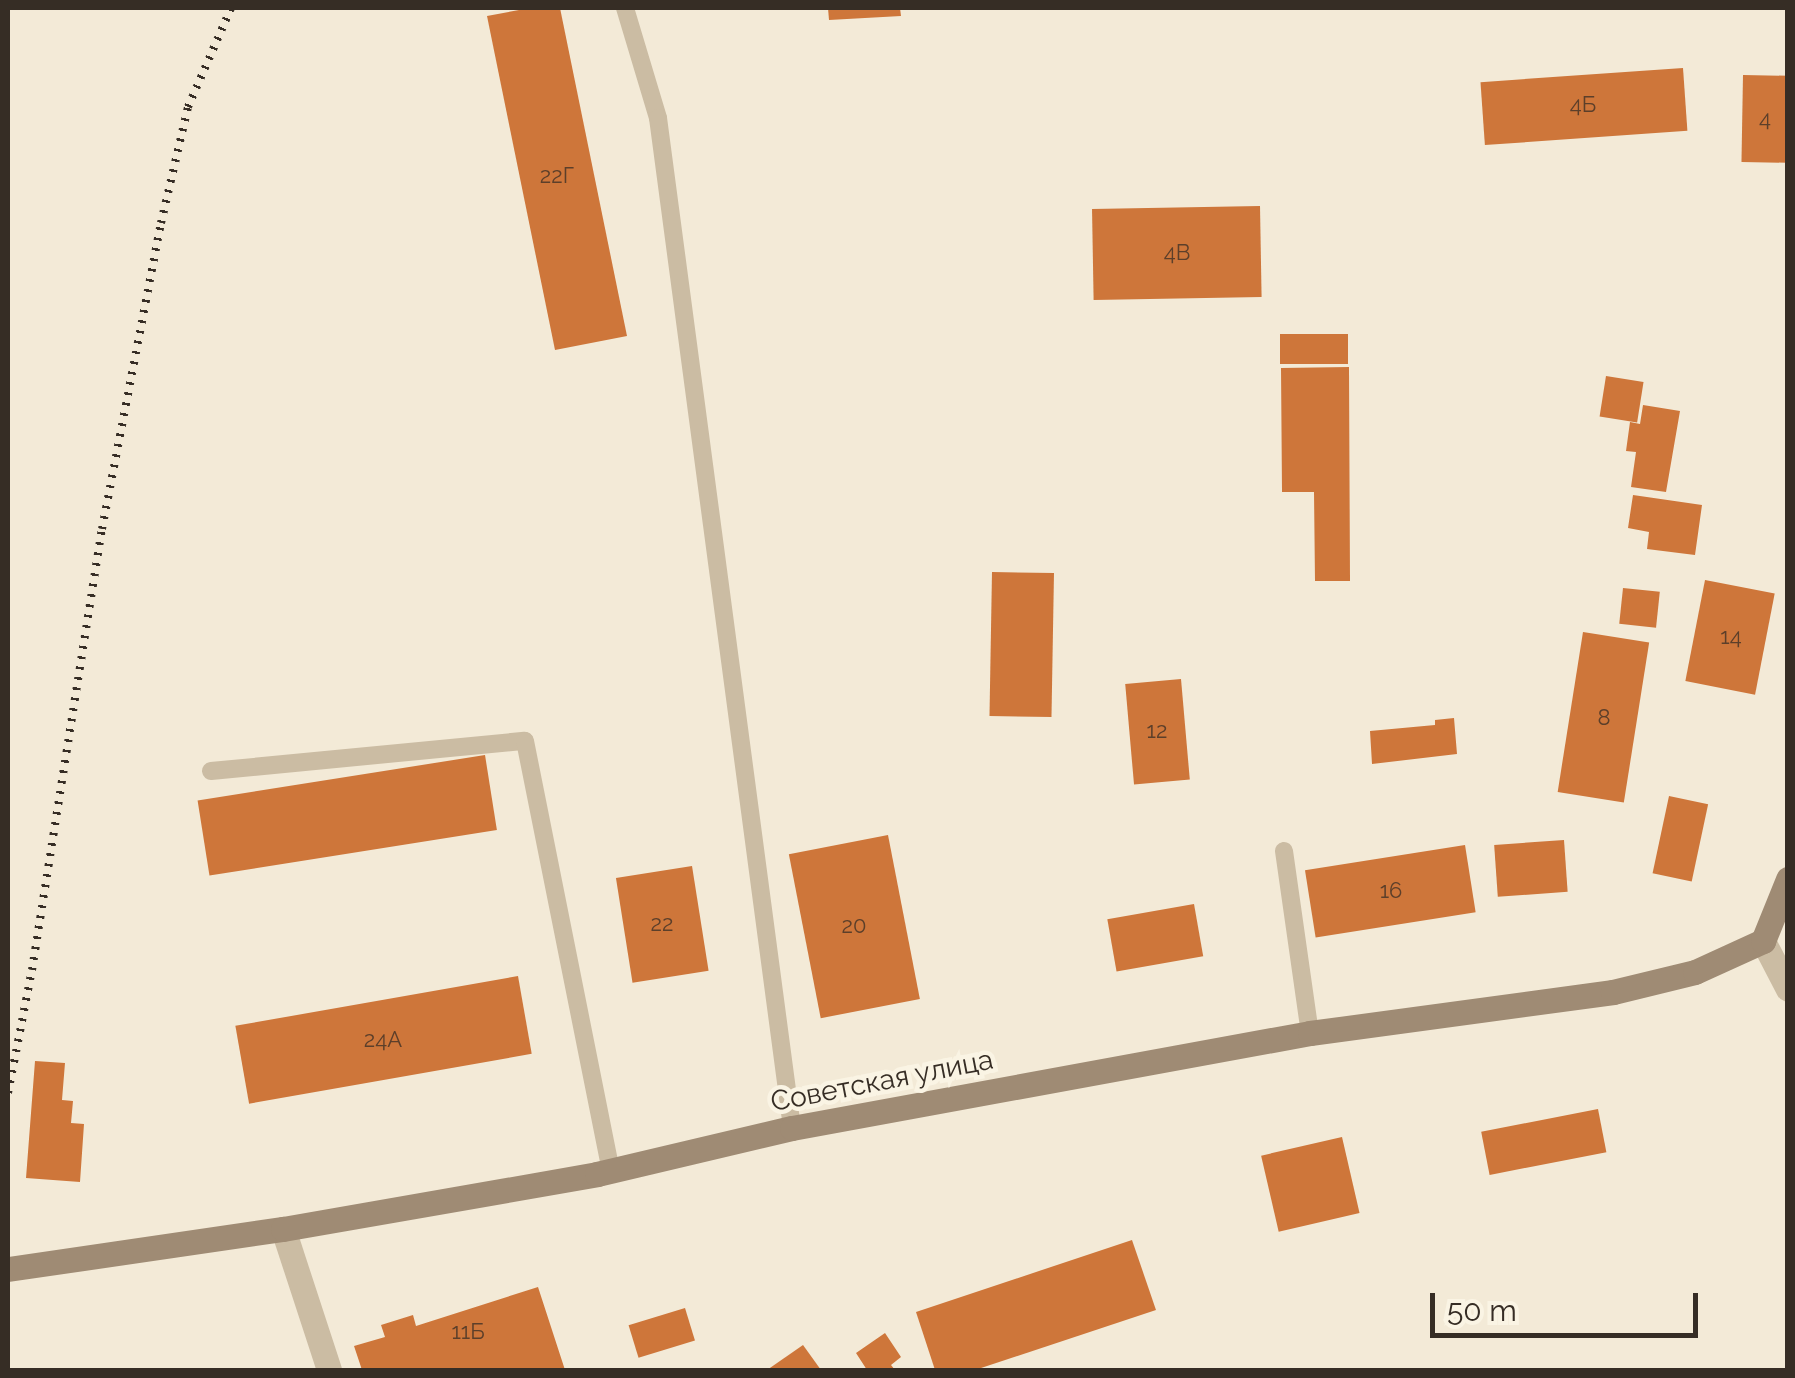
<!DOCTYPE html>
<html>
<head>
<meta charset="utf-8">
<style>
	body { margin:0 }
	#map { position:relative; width:1795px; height:1378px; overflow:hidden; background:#f3ead7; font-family:Raleway,sans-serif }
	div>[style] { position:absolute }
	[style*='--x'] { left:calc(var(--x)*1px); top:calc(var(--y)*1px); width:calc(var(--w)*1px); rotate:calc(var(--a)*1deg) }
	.building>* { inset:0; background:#ce763a; transform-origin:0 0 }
	.lane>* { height:18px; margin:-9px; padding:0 9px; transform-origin:9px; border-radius:9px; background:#cbbca3 }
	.street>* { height:25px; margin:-12.5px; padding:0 12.5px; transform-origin:12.5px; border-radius:12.5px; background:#cbbca3 }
	.secondary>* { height:25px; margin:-12.5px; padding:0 12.5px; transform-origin:12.5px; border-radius:12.5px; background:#9f8b74 }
	.rail>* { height:8px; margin-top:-4px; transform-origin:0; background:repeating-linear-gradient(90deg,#362d25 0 2.5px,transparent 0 10.5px) }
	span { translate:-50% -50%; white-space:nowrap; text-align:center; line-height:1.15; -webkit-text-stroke:9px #faf4e4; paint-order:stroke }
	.number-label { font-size:22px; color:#5c3f2a }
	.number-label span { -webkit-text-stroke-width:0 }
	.street-label { font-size:28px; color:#362d25 }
	.frame { position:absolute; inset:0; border:10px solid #362d25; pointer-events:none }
	.scale { position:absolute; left:1430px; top:1293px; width:268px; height:45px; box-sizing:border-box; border:5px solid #362d25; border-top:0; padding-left:12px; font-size:30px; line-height:35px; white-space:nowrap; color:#362d25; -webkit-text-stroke:8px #faf4e4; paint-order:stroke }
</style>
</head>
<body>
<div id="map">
	<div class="building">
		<i style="clip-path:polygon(530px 8px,560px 8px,627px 336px,555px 350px,487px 16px)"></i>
		<i style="clip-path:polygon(828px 8px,900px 8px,901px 16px,829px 20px)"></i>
		<i style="left:1683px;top:68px;width:63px;height:203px;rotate:86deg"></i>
		<i style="left:1743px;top:75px;width:45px;height:87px;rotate:1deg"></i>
		<i style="left:1260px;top:206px;width:91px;height:168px;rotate:89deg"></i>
		<i style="left:1348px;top:334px;width:30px;height:68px;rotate:90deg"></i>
		<i style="clip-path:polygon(1349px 367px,1350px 581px,1315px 581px,1314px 492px,1282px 492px,1281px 368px)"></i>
		<i style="left:1606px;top:376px;width:38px;height:41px;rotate:9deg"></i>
		<i style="clip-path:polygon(1643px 405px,1680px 411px,1666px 492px,1631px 487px,1636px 452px,1626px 451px,1630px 422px,1640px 424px)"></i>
		<i style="clip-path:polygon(1633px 495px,1702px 505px,1695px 555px,1647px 549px,1649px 532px,1628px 528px)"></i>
		<i style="left:992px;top:572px;width:62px;height:144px;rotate:1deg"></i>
		<i style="left:1705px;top:580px;width:71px;height:103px;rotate:11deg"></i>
		<i style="left:1623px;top:588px;width:37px;height:36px;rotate:6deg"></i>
		<i style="left:1583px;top:632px;width:67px;height:162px;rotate:9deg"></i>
		<i style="left:1181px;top:679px;width:101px;height:56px;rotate:85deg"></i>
		<i style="clip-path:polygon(1454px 718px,1457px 754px,1372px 764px,1370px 731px,1435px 725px,1435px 720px)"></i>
		<i style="left:485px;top:755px;width:76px;height:291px;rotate:81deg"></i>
		<i style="left:1669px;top:796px;width:40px;height:79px;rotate:12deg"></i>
		<i style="left:888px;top:835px;width:167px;height:101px;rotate:79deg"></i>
		<i style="left:1564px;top:840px;width:52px;height:70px;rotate:86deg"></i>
		<i style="left:1465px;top:845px;width:68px;height:162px;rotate:81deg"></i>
		<i style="left:692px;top:866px;width:106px;height:77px;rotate:81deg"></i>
		<i style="left:1194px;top:904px;width:53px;height:88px;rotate:80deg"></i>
		<i style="left:518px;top:976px;width:79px;height:287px;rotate:80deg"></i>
		<i style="clip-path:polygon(35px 1061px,65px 1063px,62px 1100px,73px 1101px,71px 1123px,84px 1124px,80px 1182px,26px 1178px)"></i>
		<i style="left:1598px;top:1109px;width:44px;height:119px;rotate:79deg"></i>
		<i style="left:1342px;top:1137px;width:78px;height:83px;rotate:77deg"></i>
		<i style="clip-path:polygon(1132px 1240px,1156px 1310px,975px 1370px,935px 1370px,916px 1312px)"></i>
		<i style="clip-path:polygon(538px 1287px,565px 1370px,362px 1370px,354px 1346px,385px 1337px,381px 1325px,413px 1315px,416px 1326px)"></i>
		<i style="left:685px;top:1308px;width:34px;height:59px;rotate:73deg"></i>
		<i style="clip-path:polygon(885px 1333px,901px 1357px,891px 1365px,895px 1370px,867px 1370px,856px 1353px)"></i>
		<i style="clip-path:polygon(803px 1345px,821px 1370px,767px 1370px)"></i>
	</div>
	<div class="lane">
		<i style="--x:625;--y:8;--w:115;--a:73.3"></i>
		<i style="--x:658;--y:118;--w:1019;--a:82.44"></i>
		<i style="--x:211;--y:771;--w:315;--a:-5.5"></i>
		<i style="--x:525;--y:741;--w:438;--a:78.7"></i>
		<i style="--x:1284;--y:851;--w:184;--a:81.9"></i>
	</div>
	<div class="street">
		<i style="--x:1763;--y:941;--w:54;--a:62.5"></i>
		<i style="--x:283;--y:1229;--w:148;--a:71.9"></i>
	</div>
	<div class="secondary">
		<i style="--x:8;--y:1269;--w:278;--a:-8.3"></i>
		<i style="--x:283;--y:1229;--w:319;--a:-9.9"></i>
		<i style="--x:597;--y:1174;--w:200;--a:-13.3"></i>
		<i style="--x:792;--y:1128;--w:527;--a:-10.39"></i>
		<i style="--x:1310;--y:1033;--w:306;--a:-7.7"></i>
		<i style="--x:1613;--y:992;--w:84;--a:-13.7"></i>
		<i style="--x:1695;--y:972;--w:75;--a:-24.5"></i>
		<i style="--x:1763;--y:941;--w:67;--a:-68"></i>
	</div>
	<div class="rail">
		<i style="--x:8;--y:1093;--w:125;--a:-79"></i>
		<i style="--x:32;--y:970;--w:447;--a:-81"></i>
		<i style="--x:102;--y:529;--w:312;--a:-79.1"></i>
		<i style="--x:161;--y:223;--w:119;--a:-76.9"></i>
		<i style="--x:188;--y:107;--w:108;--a:-66.5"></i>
	</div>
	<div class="number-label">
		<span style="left:1583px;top:105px">4Б</span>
		<span style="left:1765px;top:119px">4</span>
		<span style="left:557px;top:176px">22Г</span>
		<span style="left:1177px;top:253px">4В</span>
		<span style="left:1731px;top:637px">14</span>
		<span style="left:1604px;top:718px">8</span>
		<span style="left:1157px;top:731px">12</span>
		<span style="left:1391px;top:891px">16</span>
		<span style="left:662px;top:924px">22</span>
		<span style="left:854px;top:926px">20</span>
		<span style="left:383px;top:1040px">24А</span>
		<span style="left:468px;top:1332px">11Б</span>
	</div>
	<div class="street-label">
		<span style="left:882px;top:1081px;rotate:-11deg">Советская улица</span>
	</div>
	<div class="frame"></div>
	<div class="scale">50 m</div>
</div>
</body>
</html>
